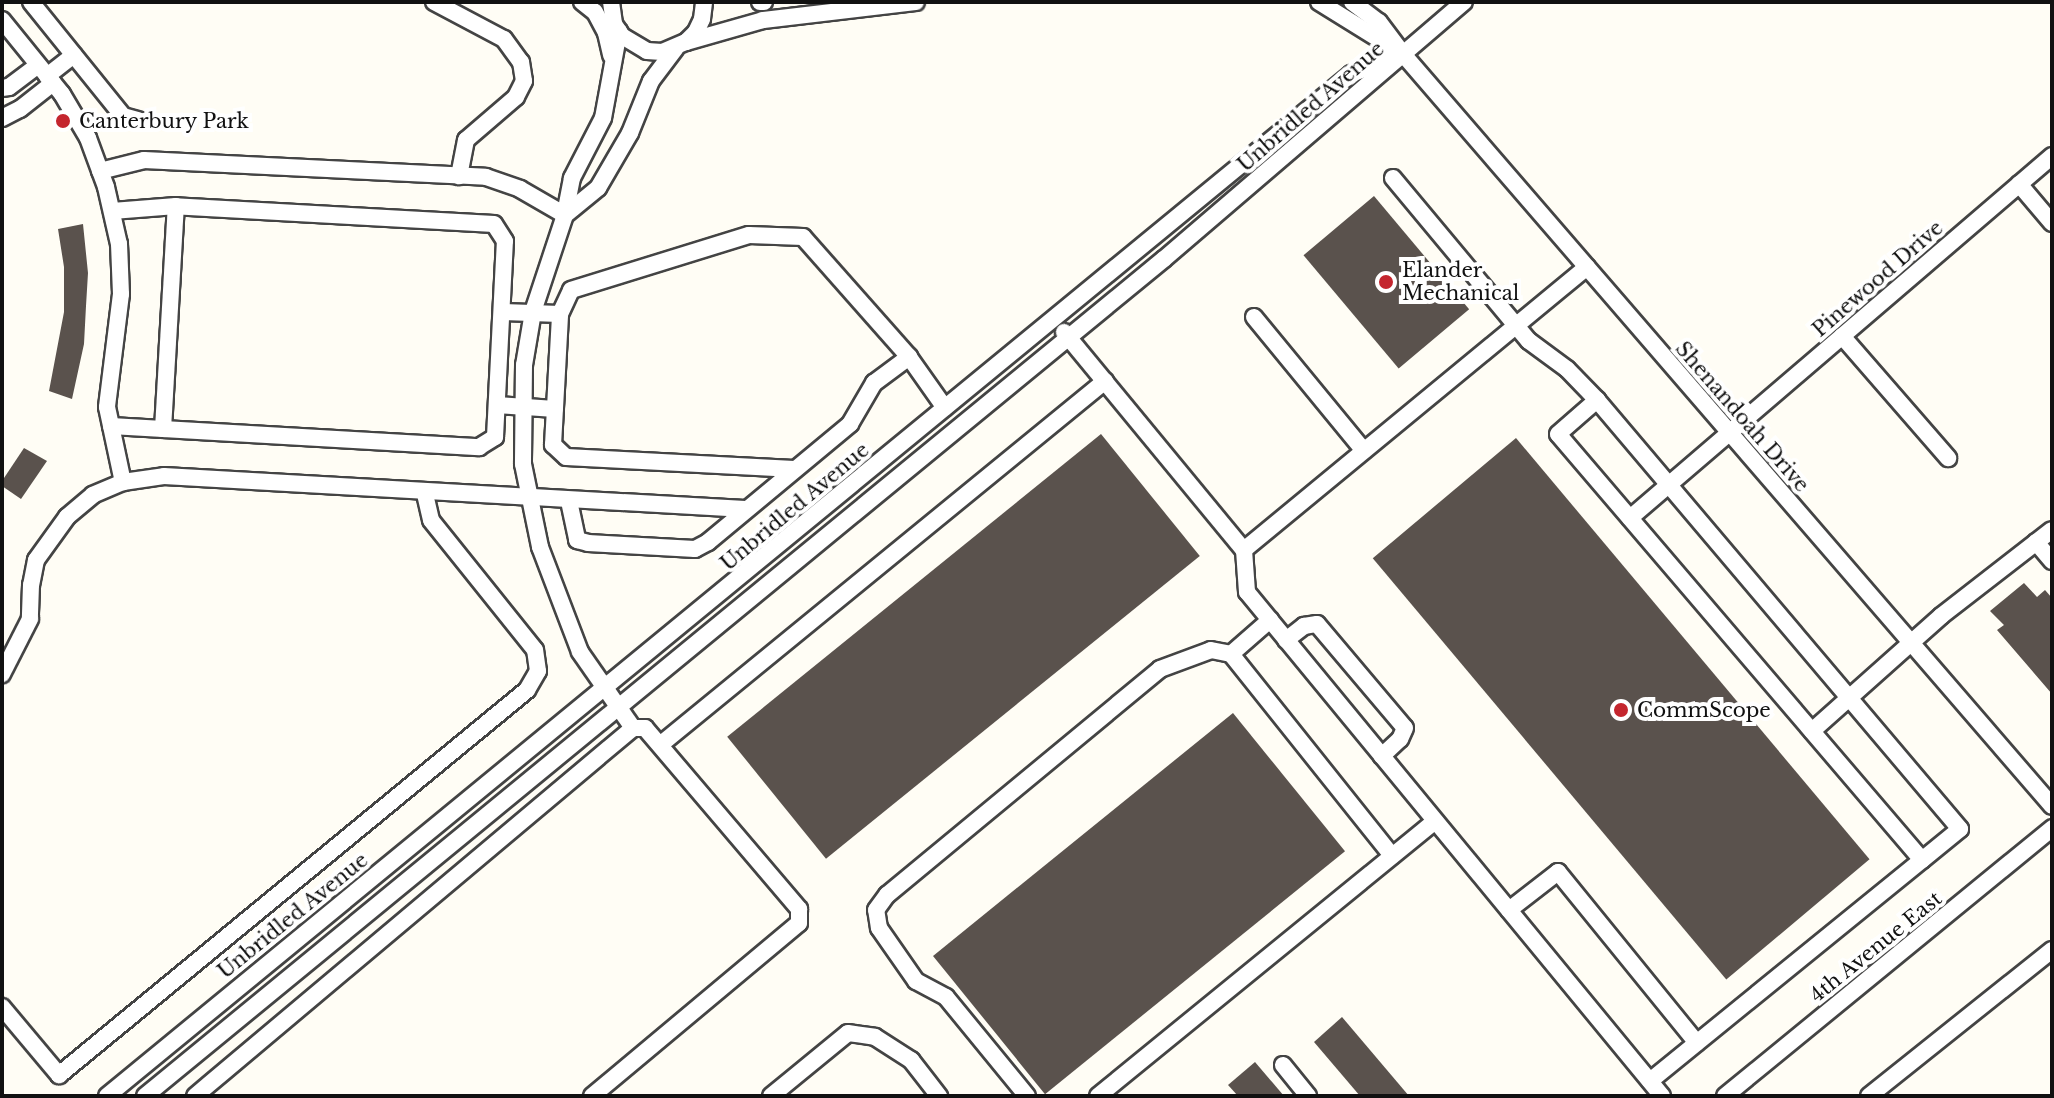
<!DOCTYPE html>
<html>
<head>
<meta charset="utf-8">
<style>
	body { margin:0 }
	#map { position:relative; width:2054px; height:1098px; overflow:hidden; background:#fffdf5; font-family:"Libre Baskerville",serif }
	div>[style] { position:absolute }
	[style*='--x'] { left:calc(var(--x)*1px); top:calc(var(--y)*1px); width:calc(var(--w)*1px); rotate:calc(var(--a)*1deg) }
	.building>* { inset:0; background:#5a524d; transform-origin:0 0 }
	.roads { filter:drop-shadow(2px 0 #444) drop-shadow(-2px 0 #444) drop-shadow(0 2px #444) drop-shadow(0 -2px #444) }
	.minor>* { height:16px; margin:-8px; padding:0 8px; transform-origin:8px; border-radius:8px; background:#fff }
	.dots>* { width:22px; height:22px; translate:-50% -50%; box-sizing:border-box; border:4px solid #fff; border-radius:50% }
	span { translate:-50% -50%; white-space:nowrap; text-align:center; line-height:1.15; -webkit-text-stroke:8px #fff; paint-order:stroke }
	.street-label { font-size:20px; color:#111 }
	.poi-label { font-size:20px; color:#111 }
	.left { translate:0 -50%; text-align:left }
	.frame { position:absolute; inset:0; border:4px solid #111; pointer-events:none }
</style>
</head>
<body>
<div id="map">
	<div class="building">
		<i style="left:1374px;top:196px;width:148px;height:92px;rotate:50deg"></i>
		<i style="clip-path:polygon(83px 224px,88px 273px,86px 306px,84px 344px,72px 399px,49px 391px,64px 312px,64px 267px,58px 229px)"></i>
		<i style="left:1101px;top:434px;width:157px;height:481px;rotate:51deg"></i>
		<i style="left:1516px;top:438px;width:550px;height:187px;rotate:50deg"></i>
		<i style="clip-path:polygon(24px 448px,47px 461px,21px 499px,2px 486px,2px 481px)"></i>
		<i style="clip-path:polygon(2024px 583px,2037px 597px,2045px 590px,2052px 598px,2052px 694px,1997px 630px,2004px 625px,1990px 611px)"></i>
		<i style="left:1233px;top:713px;width:178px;height:386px;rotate:51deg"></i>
		<i style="clip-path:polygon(1342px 1017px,1409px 1096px,1360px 1096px,1314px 1042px)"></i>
		<i style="clip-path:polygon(1255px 1062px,1284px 1096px,1238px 1096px,1228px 1085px)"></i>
	</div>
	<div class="roads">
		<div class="minor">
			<i style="--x:31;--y:2;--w:146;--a:51.1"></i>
			<i style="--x:123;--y:116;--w:16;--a:15"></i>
			<i style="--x:434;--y:2;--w:79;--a:27.9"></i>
			<i style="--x:504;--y:39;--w:29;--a:54"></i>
			<i style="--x:521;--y:62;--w:19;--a:81"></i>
			<i style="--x:524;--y:81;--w:18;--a:117"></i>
			<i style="--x:516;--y:97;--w:66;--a:139.3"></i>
			<i style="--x:466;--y:140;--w:37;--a:101"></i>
			<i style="--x:582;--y:2;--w:16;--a:38"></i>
			<i style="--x:595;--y:12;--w:24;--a:62"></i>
			<i style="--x:606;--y:33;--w:23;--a:77"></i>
			<i style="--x:611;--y:2;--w:22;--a:82"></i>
			<i style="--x:614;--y:24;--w:14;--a:56"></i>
			<i style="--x:622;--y:36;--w:29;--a:31"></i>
			<i style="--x:647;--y:51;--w:15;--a:4"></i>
			<i style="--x:662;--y:52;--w:26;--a:-23"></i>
			<i style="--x:686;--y:42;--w:14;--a:-45"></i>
			<i style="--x:696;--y:32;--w:14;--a:-65"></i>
			<i style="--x:702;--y:19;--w:17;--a:-83"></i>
			<i style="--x:760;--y:2;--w:4;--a:0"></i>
			<i style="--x:1319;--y:2;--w:93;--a:31.8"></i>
			<i style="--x:1352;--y:2;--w:34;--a:37"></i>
			<i style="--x:1379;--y:22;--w:40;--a:53"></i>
			<i style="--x:1403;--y:54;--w:993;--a:49.2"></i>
			<i style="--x:2;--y:20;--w:95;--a:51"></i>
			<i style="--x:62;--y:94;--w:51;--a:59.4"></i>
			<i style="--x:88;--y:138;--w:52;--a:69.8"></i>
			<i style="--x:106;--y:187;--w:58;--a:77.2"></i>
			<i style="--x:119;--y:244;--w:50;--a:87.7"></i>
			<i style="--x:121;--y:294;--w:114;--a:97.1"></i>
			<i style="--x:107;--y:407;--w:77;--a:78"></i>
			<i style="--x:123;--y:482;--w:33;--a:157"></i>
			<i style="--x:93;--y:495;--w:34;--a:140"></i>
			<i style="--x:67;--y:517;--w:53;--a:125.8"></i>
			<i style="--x:36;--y:560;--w:25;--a:101"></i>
			<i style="--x:31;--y:585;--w:34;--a:92"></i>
			<i style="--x:30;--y:619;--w:62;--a:117"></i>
			<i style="--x:619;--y:31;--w:88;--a:100.4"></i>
			<i style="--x:603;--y:118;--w:68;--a:117.3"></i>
			<i style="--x:572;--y:178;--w:38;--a:101"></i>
			<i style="--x:565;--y:215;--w:102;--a:108.3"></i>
			<i style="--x:533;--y:312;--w:54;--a:99.6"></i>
			<i style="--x:524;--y:365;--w:99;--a:90.6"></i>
			<i style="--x:523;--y:464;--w:85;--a:78.4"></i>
			<i style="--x:540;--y:547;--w:112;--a:69.1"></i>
			<i style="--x:580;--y:652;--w:93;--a:55.1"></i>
			<i style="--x:686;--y:42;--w:80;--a:-15.9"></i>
			<i style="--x:763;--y:20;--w:154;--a:-6.7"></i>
			<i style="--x:47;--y:76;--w:34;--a:-38"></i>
			<i style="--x:2;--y:88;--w:7;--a:-8"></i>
			<i style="--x:9;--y:87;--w:36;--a:-37"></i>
			<i style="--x:2;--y:118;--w:20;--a:-27"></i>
			<i style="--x:20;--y:109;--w:42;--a:-38.2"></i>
			<i style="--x:100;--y:171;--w:45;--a:-14"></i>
			<i style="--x:144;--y:160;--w:342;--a:2.8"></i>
			<i style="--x:486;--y:177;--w:36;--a:19"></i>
			<i style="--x:520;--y:189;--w:52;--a:30"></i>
			<i style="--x:1393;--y:178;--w:212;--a:50.2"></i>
			<i style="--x:1529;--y:341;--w:47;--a:36.4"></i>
			<i style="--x:1567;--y:369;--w:43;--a:45.9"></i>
			<i style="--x:2019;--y:184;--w:51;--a:49.8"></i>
			<i style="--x:565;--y:215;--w:43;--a:-39.3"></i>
			<i style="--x:598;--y:188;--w:64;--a:-59.8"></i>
			<i style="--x:630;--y:133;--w:56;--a:-68"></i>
			<i style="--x:651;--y:81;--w:41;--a:-52.9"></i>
			<i style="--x:1587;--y:267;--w:445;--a:140.5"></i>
			<i style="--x:1244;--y:550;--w:42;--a:85.9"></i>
			<i style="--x:1247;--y:592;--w:653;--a:50.53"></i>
			<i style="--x:503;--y:312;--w:57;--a:2"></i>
			<i style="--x:1254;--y:317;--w:173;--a:50.6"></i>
			<i style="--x:1064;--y:332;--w:283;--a:50.5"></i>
			<i style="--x:1842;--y:336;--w:162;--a:49"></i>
			<i style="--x:1597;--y:400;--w:562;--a:49.76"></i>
			<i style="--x:1960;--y:829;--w:49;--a:140.8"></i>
			<i style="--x:1922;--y:860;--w:560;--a:-130.51"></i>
			<i style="--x:1558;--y:434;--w:52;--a:-41.1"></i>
			<i style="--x:497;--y:405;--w:58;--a:3.9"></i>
			<i style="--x:111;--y:426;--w:369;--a:3.3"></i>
			<i style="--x:479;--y:447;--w:19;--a:-32"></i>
			<i style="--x:495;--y:437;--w:196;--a:-87.1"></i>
			<i style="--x:505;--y:241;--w:20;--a:-123"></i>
			<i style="--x:494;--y:224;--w:319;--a:-176.8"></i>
			<i style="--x:176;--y:206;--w:64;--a:175.5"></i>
			<i style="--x:163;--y:429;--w:223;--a:-86.7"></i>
			<i style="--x:794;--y:469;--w:228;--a:-177"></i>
			<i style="--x:566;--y:457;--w:18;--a:-137"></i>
			<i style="--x:553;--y:445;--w:131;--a:-86.9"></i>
			<i style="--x:560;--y:314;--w:26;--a:-65"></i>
			<i style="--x:571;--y:290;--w:186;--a:-17.2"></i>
			<i style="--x:749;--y:235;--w:54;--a:2.1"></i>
			<i style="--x:803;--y:237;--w:160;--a:48.5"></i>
			<i style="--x:909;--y:357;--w:62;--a:54.8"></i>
			<i style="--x:123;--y:482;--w:41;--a:-8.3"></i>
			<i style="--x:164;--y:476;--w:582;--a:3.25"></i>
			<i style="--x:569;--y:501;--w:40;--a:78"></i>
			<i style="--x:577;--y:540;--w:11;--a:15"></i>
			<i style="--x:588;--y:543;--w:107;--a:3.2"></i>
			<i style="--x:695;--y:549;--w:15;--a:-28"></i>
			<i style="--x:708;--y:542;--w:185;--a:-39.7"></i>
			<i style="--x:850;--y:424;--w:48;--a:-59.7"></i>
			<i style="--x:874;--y:383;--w:44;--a:-36.6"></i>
			<i style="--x:1630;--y:518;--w:556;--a:-40.62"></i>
			<i style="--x:2036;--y:542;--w:25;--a:50"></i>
			<i style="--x:1286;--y:640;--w:23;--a:-38"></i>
			<i style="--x:1304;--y:626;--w:13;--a:-9"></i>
			<i style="--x:1317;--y:624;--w:136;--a:49.8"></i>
			<i style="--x:1405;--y:728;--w:12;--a:114"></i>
			<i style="--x:1400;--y:739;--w:25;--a:137"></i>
			<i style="--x:1231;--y:654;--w:258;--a:51.4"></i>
			<i style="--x:1812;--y:731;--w:173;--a:-41.7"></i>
			<i style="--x:1941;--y:616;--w:140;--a:-37.8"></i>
			<i style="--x:660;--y:745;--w:575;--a:-39.28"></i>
			<i style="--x:1509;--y:910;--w:62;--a:-37.8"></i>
			<i style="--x:1558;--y:872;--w:220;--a:50.9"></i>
			<i style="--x:2;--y:1007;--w:89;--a:50"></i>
			<i style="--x:59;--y:1075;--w:606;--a:-39.44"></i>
			<i style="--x:527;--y:690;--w:22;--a:-60"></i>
			<i style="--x:538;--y:671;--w:21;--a:-98"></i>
			<i style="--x:535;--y:650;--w:166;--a:-128.7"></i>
			<i style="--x:431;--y:520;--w:28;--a:-103"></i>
			<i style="--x:1283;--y:1065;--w:40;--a:51"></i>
			<i style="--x:1650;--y:1081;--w:350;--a:-39.1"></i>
			<i style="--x:107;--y:1096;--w:1610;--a:-39.4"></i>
			<i style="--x:1351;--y:74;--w:46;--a:-21.6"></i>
			<i style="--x:145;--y:1096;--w:1319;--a:-39.4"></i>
			<i style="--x:1164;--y:259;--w:395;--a:-40.6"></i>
			<i style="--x:195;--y:1096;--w:572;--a:-40.04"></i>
			<i style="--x:633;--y:728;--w:12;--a:0"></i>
			<i style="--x:645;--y:728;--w:238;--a:49.6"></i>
			<i style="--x:799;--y:909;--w:14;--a:90"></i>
			<i style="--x:799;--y:923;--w:270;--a:140.1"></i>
			<i style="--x:771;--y:1096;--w:99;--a:-39.3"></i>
			<i style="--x:848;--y:1033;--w:27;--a:8"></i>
			<i style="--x:875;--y:1037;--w:43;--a:32.6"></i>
			<i style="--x:911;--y:1060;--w:46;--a:52.1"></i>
			<i style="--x:1027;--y:1096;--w:128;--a:-129.3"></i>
			<i style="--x:946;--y:997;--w:34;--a:-152"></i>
			<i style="--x:916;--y:981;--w:65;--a:-124.9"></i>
			<i style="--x:879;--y:928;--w:18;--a:-99"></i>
			<i style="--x:876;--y:910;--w:19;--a:-54"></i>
			<i style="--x:887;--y:895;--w:354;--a:-39.6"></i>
			<i style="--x:1160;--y:669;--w:54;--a:-20.4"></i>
			<i style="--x:1211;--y:650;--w:20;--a:11"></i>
			<i style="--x:1231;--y:654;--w:52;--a:-41.1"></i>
			<i style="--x:1098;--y:1096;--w:435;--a:-39.2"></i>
			<i style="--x:1725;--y:1096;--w:423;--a:-39.3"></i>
			<i style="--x:1869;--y:1096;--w:234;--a:-38.6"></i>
		</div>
	</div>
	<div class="dots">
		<i style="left:63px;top:121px;background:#c4262e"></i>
		<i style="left:1386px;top:282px;background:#c4262e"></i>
		<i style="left:1621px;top:710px;background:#c4262e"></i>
	</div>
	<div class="street-label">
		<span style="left:1311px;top:107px;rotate:-41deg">Unbridled Avenue</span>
		<span style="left:1878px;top:279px;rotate:-41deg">Pinewood Drive</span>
		<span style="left:1742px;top:417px;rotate:49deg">Shenandoah Drive</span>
		<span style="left:795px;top:507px;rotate:-40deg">Unbridled Avenue</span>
		<span style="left:293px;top:916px;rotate:-39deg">Unbridled Avenue</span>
		<span style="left:1876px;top:947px;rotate:-39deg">4th Avenue East</span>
	</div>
	<div class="poi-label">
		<span class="left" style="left:79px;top:121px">Canterbury Park</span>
		<span class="left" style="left:1402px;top:282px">Elander<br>Mechanical</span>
		<span class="left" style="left:1637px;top:710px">CommScope</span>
	</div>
	<div class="frame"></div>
</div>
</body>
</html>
